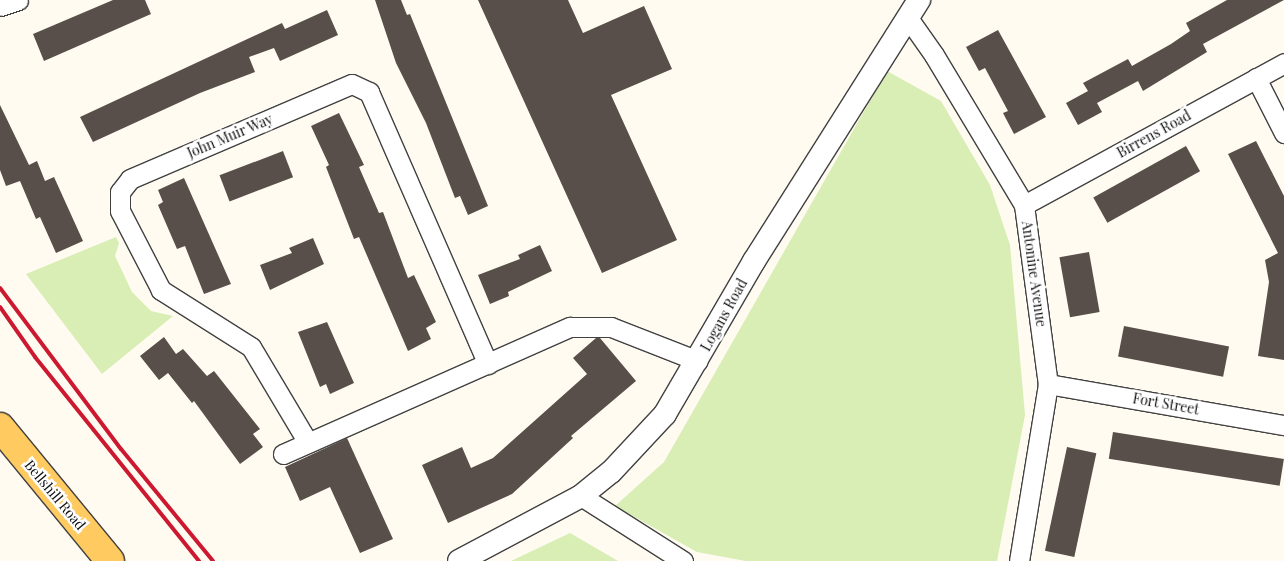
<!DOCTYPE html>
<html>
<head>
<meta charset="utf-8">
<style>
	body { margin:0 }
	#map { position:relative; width:1284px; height:561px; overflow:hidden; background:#fffbf0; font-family:"Playfair Display",serif }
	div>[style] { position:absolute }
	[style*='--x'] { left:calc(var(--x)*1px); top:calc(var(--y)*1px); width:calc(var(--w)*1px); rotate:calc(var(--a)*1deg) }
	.green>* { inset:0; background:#d8eeb5 }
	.building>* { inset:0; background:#584e4a; transform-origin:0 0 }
	.roads { filter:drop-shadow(1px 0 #424242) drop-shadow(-1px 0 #424242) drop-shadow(0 1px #424242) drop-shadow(0 -1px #424242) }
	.minor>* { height:19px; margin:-9.5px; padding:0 9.5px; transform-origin:9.5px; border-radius:9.5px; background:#fff }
	.tertiary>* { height:22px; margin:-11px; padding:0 11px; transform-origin:11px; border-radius:11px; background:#fff }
	.primary>* { height:28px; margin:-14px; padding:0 14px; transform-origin:14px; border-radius:14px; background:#ffca60 }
	.rail>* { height:4px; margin:-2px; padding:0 2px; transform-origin:2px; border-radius:2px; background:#cc1931 }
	span { translate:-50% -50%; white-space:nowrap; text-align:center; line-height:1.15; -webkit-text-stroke:5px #fff; paint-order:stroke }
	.street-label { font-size:14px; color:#0f0f0f }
</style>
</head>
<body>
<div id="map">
	<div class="green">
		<i style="clip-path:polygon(887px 71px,941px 101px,990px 185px,1010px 245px,1025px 415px,997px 561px,746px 561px,697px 552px,615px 506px,664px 462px)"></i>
		<i style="clip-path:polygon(116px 237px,119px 243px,115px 256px,132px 292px,151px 311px,173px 316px,102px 374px,26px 274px)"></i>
		<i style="clip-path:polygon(570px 533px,618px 561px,511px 561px)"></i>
	</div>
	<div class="building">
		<i style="clip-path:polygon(113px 0,145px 0,151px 14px,44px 61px,33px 34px)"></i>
		<i style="clip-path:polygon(375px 0,401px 0,407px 15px,410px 14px,488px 206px,468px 215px,460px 196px,455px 198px,426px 123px,396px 63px)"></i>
		<i style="clip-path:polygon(478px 0,568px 0,583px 33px,644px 6px,672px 69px,611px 95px,677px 240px,602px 273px)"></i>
		<i style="clip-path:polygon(1227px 0,1284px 0,1203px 44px,1207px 52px,1143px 91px,1138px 81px,1097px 103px,1102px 112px,1078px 125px,1066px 103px,1088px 91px,1083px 83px,1128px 59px,1132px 66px,1171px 44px,1190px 31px,1186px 23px)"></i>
		<i style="clip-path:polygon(327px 10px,338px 35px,280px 61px,274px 48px,249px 57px,255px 72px,200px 93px,93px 142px,80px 117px,282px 23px,285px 29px)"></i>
		<i style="clip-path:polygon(998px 30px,1046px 117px,1014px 134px,1003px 113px,1008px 111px,985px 68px,979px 71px,966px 47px)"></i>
		<i style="clip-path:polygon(0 105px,29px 165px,37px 161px,45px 181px,54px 177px,83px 241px,56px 253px,40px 217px,36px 219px,20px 181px,6px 186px,0 170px)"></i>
		<i style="clip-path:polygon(339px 113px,364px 165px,359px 167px,379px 213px,383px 212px,408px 278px,414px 275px,436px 322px,426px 328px,431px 339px,408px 351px,359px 237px,354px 239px,326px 167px,329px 165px,311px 126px)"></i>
		<i style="clip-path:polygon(1256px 141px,1284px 196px,1284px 360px,1258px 356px,1269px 282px,1265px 260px,1278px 253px,1228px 154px)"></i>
		<i style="left:1186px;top:146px;width:29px;height:106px;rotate:61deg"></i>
		<i style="left:283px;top:151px;width:28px;height:68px;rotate:69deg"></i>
		<i style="clip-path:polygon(184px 178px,231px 284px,204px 294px,185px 246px,177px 249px,158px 205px,163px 202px,158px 190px)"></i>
		<i style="clip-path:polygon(313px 238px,324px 264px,270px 290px,260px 265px,292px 253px,289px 248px)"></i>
		<i style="clip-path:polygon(540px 245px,552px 271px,508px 292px,509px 296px,490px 304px,478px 275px,520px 259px,518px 255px)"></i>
		<i style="left:1089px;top:252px;width:61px;height:30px;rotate:80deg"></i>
		<i style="clip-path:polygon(327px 322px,354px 383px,330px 394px,326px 384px,320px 387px,298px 332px)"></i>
		<i style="left:1124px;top:326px;width:107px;height:31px;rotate:11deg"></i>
		<i style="clip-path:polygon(164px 337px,176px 354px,183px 349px,207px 376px,214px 371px,260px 429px,253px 434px,263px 447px,240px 464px,194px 401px,192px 403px,168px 373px,159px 380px,140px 356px)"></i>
		<i style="clip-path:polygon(596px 338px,600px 338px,636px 381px,571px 436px,573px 438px,512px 494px,448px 523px,422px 465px,462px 447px,471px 468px,493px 458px,587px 374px,573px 358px)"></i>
		<i style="left:1113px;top:432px;width:173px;height:27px;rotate:9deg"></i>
		<i style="clip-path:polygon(347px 438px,393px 539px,360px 553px,330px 487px,300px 501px,285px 467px)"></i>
		<i style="left:1067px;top:447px;width:30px;height:106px;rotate:12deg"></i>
	</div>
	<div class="roads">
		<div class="minor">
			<i style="--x:0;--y:6;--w:19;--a:-18"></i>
			<i style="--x:908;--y:18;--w:45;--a:54.9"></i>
			<i style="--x:934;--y:55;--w:175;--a:59"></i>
			<i style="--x:1024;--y:205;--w:181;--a:82.4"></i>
			<i style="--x:1048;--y:384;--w:179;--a:99.3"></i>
			<i style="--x:1256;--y:78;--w:62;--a:63"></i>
			<i style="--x:1024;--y:205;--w:296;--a:-28.6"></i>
			<i style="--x:1048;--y:384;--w:240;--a:9.9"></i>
			<i style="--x:307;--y:441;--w:109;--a:-120.8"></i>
			<i style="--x:251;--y:347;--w:107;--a:-147.7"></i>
			<i style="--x:161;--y:290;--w:89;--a:-117.4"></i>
			<i style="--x:120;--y:211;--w:19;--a:-90"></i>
			<i style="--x:120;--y:192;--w:16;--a:-52"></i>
			<i style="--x:130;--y:179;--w:241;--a:-23.2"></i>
			<i style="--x:352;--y:84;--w:19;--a:25"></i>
			<i style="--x:369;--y:92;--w:297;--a:66.4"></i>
			<i style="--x:283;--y:454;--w:314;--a:-23.9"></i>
			<i style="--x:570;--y:327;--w:41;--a:0"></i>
			<i style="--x:611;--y:327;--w:93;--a:21.3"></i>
			<i style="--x:581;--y:496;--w:121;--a:32.5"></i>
		</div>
		<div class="tertiary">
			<i style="--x:459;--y:561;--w:138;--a:-28"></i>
			<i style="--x:581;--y:496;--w:38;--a:-39"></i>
			<i style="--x:611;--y:472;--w:79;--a:-47"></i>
			<i style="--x:665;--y:414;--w:177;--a:-59.8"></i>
			<i style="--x:754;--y:261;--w:309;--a:-57.7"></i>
		</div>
		<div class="primary">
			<i style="--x:0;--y:427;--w:173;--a:50.6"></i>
		</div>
	</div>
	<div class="rail">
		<i style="--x:0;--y:288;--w:201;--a:53.1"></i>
		<i style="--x:121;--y:449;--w:145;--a:50.6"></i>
		<i style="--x:0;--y:307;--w:61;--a:55"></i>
		<i style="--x:35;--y:357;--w:262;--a:51.2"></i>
	</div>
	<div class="street-label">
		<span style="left:1154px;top:134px;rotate:-29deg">Birrens Road</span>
		<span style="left:230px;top:136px;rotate:-23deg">John Muir Way</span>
		<span style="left:1034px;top:274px;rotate:82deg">Antonine Avenue</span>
		<span style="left:724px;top:315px;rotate:-61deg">Logans Road</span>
		<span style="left:1166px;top:404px;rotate:10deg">Fort Street</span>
		<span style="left:55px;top:495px;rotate:50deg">Bellshill Road</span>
	</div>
</div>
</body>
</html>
